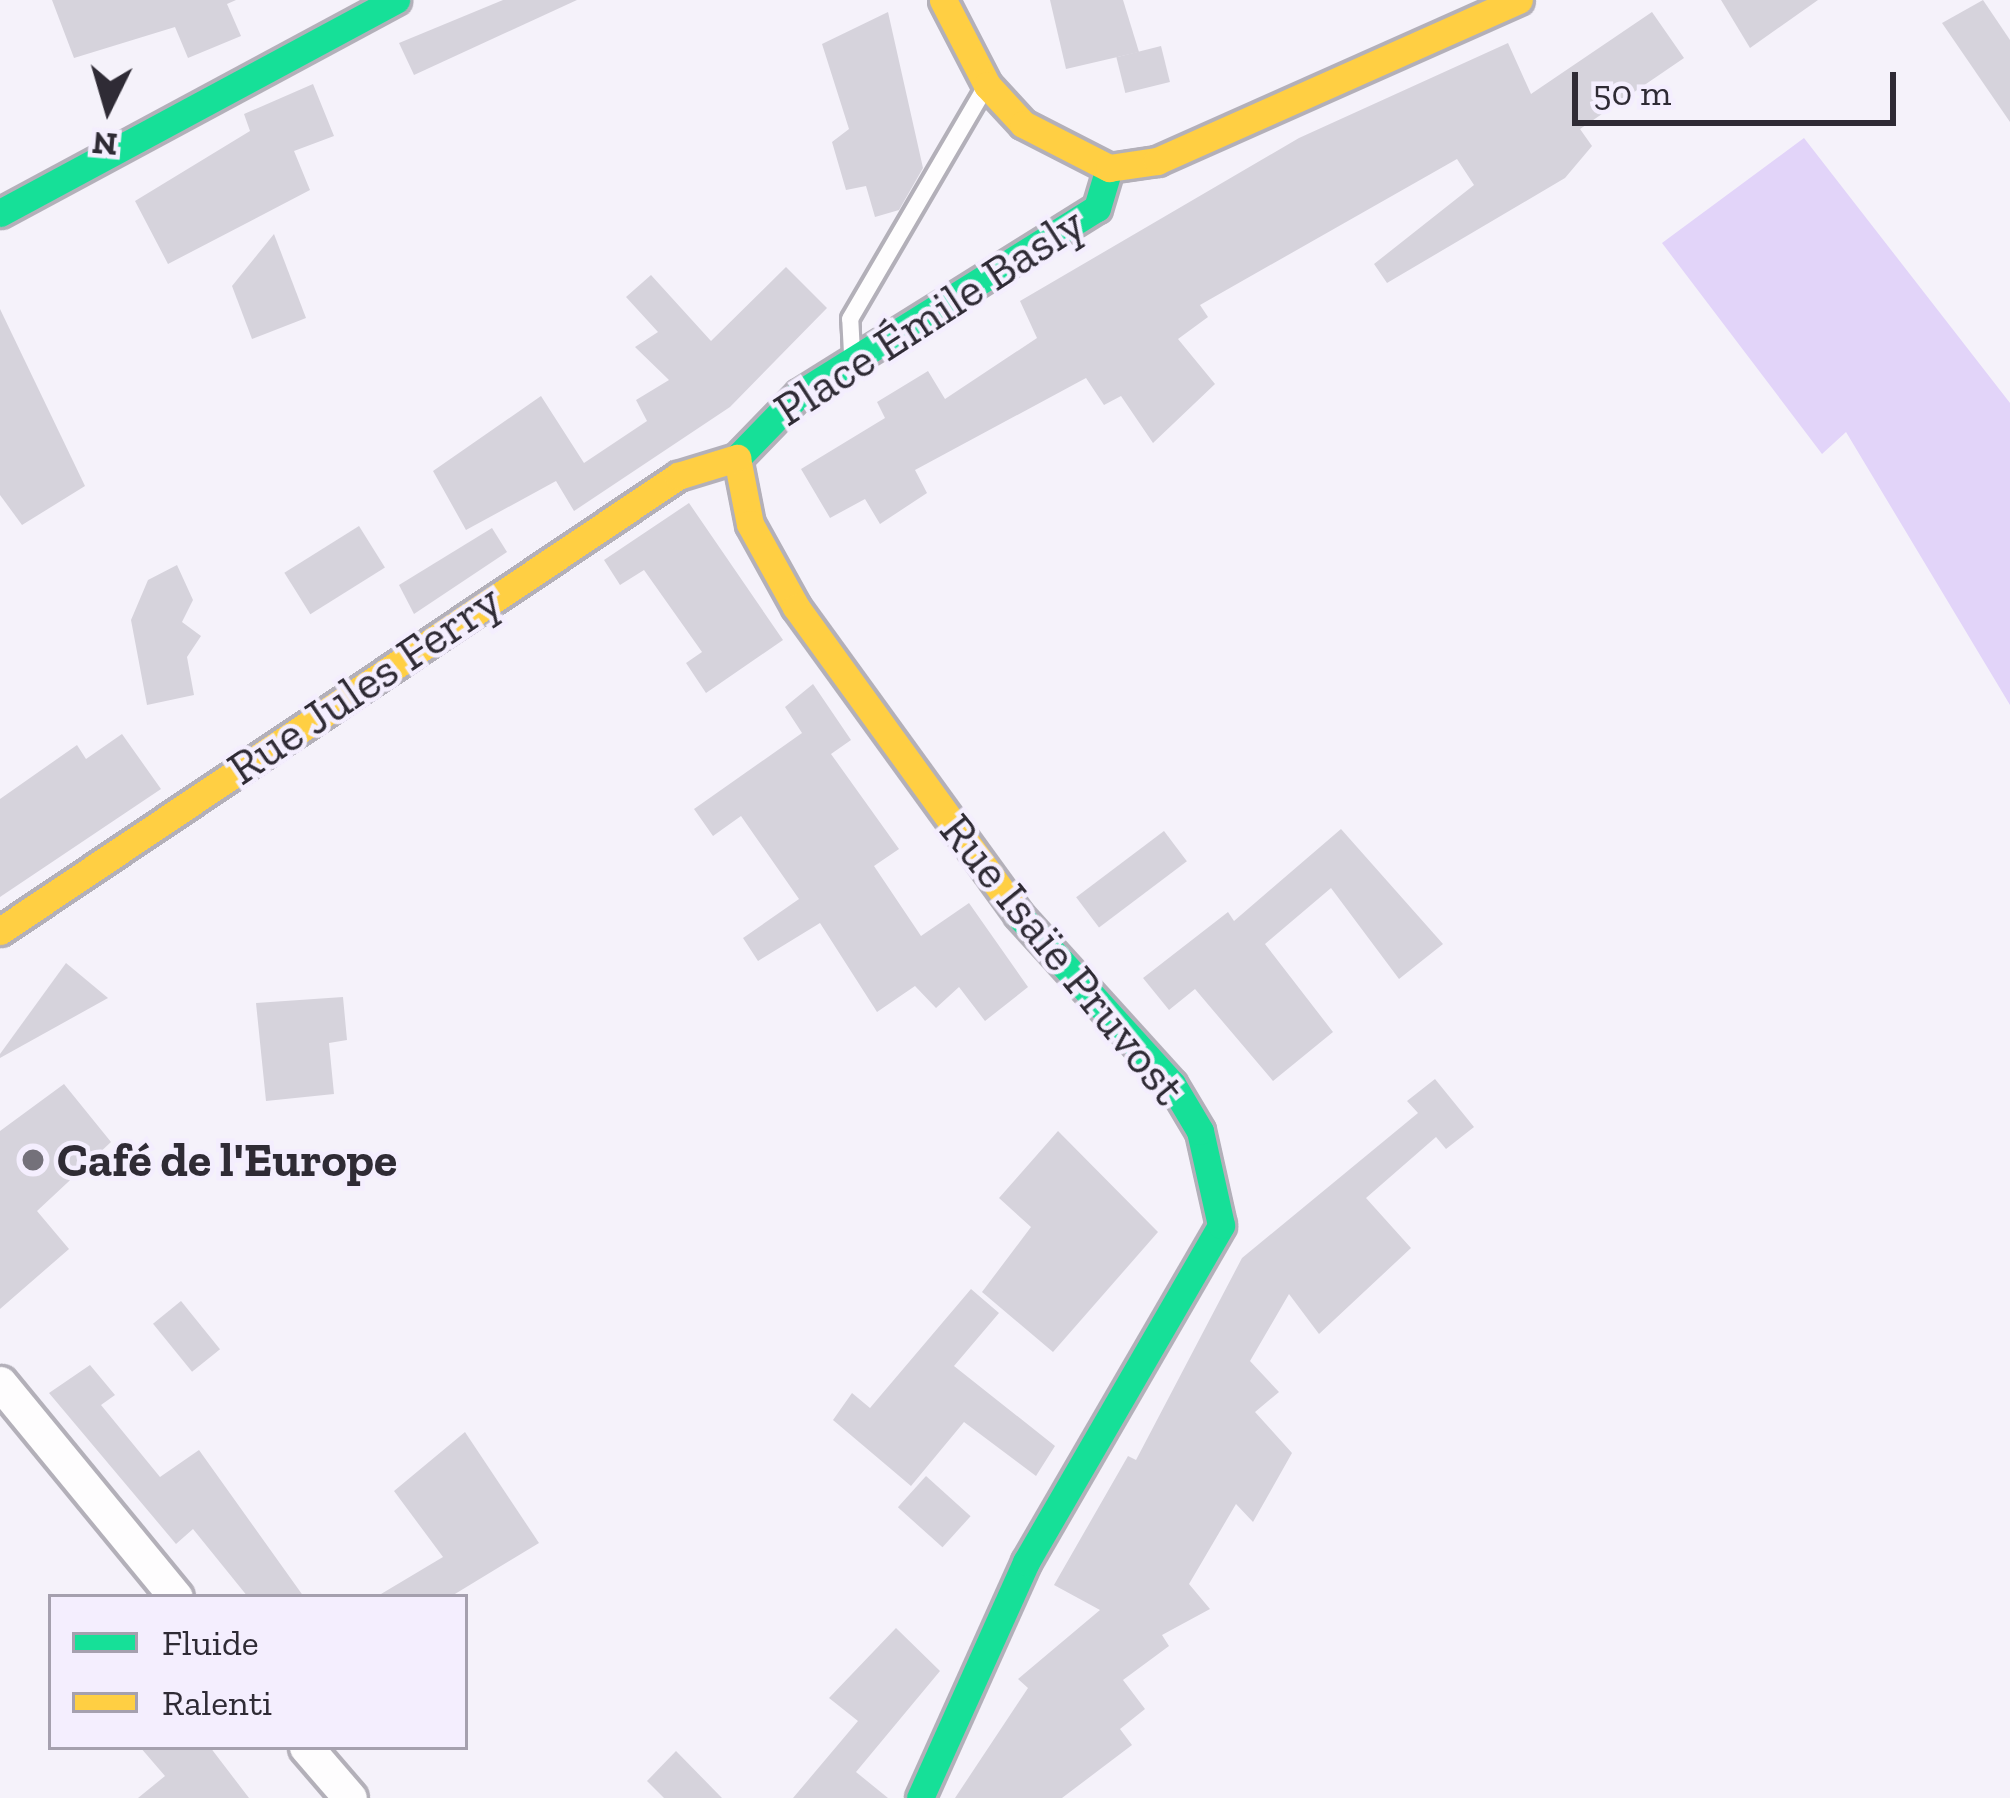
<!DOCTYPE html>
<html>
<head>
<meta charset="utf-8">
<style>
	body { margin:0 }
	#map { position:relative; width:2010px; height:1798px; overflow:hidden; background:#f5f2fa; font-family:"Zilla Slab",serif }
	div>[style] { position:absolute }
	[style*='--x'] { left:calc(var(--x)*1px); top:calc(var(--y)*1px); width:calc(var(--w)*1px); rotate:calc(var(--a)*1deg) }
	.green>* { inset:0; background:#e2d4f9 }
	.building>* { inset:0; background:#d6d3dc; transform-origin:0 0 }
	.roads { filter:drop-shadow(3px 0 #b3b0b9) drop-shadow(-3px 0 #b3b0b9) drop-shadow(0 3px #b3b0b9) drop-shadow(0 -3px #b3b0b9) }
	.lane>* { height:16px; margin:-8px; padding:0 8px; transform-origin:8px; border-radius:8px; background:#fefdfe }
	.street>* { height:33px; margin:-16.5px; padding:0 16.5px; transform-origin:16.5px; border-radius:16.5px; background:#fefdfe }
	.fast>* { height:27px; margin:-13.5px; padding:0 13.5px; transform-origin:13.5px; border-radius:13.5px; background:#16e098 }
	.slow>* { height:27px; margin:-13.5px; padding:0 13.5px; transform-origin:13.5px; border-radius:13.5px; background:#ffcf43 }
	.dots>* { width:33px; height:33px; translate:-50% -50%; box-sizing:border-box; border:6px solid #f4eefe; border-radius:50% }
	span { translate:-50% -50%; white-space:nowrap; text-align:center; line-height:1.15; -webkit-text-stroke:9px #f4eefe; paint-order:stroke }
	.street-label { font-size:48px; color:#2f2b35 }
	.poi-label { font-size:48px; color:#2f2b35; font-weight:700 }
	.left { translate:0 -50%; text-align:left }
	.legend { position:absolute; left:48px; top:1594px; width:420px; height:156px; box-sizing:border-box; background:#f4eefe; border:3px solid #a5a0ae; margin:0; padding:15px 21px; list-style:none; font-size:36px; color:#2f2b35 }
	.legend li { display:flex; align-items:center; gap:24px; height:60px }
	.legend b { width:60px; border:3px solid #a5a0ae }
	.north { position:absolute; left:48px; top:48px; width:120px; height:120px; -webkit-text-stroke:9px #f4eefe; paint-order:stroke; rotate:185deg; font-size:33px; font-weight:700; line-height:48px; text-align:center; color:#2f2b35 }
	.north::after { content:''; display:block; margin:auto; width:42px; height:54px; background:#2f2b35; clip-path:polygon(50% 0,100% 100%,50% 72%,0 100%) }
	.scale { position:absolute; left:1572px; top:72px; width:324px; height:54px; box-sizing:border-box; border:6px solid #2f2b35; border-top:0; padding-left:15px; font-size:36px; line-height:42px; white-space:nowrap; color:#2f2b35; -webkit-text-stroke:9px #f4eefe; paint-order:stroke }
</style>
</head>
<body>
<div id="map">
	<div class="green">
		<i style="clip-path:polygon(1804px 138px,2010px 403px,2010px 705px,1846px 432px,1822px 454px,1662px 243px)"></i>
	</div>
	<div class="building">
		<i style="clip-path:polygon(52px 0,236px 0,227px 4px,241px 36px,188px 58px,175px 27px,74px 58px)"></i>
		<i style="clip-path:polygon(503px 0,577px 0,414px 75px,399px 43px)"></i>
		<i style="clip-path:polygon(1050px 0,1123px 0,1139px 52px,1066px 69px)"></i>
		<i style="clip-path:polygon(1721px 0,1818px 0,1750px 48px)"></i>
		<i style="clip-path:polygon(1983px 0,2010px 40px,2010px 122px,1942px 23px)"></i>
		<i style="clip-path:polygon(888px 12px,923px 168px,899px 210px,875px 217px,866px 186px,846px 190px,832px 142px,849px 129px,822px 44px)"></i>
		<i style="clip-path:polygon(1652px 12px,1684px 58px,1580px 129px,1592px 146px,1565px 178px,1387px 283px,1374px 264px,1474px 185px,1457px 159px,1200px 305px,1208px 317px,1178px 339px,1215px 384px,1153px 443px,1121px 396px,1104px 405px,1086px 378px,915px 470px,927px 493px,880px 524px,865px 499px,830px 518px,801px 469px,885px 418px,877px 402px,928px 371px,945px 399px,1037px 338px,1020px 301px,1299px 138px,1508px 43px,1531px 94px)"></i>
		<i style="left:1161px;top:46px;width:37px;height:46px;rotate:76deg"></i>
		<i style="clip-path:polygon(313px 84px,334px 136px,294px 151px,310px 190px,168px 264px,135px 201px,250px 131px,244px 114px)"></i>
		<i style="clip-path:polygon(274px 234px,306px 318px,252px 339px,232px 286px)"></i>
		<i style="clip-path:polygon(786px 267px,827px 308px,730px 407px,574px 511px,556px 481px,466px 530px,433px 471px,541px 396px,584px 463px,647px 421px,636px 400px,669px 380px,635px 347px,658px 332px,626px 297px,651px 275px,711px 341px)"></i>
		<i style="clip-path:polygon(0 309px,85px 486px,22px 525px,0 495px)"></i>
		<i style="clip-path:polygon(689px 503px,783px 640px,706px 693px,686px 663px,702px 652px,644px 570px,620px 585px,604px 560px)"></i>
		<i style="left:359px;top:526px;width:49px;height:88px;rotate:58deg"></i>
		<i style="clip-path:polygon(492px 528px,507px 552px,414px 614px,399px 585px)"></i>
		<i style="clip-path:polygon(177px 565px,193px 600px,182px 622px,201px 636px,187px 657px,194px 695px,147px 705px,131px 620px,148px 580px)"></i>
		<i style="clip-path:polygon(813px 684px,851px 740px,831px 754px,899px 849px,874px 866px,921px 936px,969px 903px,1028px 987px,985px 1021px,959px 987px,936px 1008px,915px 986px,877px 1012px,820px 923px,758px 961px,743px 938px,799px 899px,741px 816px,713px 836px,694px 809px,802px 733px,785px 707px)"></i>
		<i style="clip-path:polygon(122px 734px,161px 789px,0 897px,0 799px,77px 745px,86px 759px)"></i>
		<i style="clip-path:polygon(1341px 829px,1443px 944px,1399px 979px,1331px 888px,1265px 944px,1333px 1032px,1273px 1081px,1195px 989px,1169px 1010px,1143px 978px,1228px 912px,1234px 921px)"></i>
		<i style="left:1164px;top:831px;width:38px;height:110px;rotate:53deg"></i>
		<i style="clip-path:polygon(66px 963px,108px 998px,0 1058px,0 1054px)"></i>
		<i style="clip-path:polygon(343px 997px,347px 1040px,329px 1043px,334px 1094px,266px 1101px,256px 1003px)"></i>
		<i style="clip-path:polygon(1435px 1079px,1474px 1127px,1446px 1149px,1436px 1137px,1366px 1198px,1411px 1248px,1319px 1334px,1289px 1294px,1250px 1361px,1279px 1392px,1255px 1412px,1292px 1453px,1253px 1522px,1236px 1504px,1189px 1584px,1210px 1609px,1162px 1635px,1169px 1646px,1123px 1680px,1145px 1709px,1120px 1729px,1132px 1745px,1062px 1798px,955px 1798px,1028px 1688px,1018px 1679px,1100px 1610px,1054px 1585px,1128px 1456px,1136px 1460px,1242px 1258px,1418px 1113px,1407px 1101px)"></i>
		<i style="clip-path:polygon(64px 1084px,111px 1142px,37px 1211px,69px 1249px,0 1309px,0 1131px)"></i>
		<i style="clip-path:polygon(1058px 1131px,1158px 1232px,1053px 1352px,982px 1292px,1031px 1227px,999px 1198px)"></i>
		<i style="clip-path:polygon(971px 1289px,999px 1313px,954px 1366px,1055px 1446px,1036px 1476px,964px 1422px,911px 1486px,833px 1420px,852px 1393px,870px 1408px)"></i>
		<i style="left:181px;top:1301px;width:62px;height:36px;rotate:51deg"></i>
		<i style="clip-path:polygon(90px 1365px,115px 1395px,101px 1405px,160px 1477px,199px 1450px,304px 1597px,248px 1597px,193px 1529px,176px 1544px,49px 1393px)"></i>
		<i style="clip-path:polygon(465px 1432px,539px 1543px,450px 1597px,376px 1597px,443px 1557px,394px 1491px)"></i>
		<i style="left:926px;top:1476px;width:60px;height:42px;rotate:42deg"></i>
		<i style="clip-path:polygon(896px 1628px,940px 1671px,856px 1772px,888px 1798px,793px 1798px,858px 1721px,829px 1698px)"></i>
		<i style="clip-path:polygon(140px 1747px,210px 1747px,249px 1798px,138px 1798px,165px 1776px)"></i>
		<i style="clip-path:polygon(676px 1751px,722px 1798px,664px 1798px,647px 1781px)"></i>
	</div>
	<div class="roads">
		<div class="lane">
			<i style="--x:852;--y:353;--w:34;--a:-93"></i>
			<i style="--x:850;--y:319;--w:264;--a:-59.7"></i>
		</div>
		<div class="street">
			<i style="--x:0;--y:1383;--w:277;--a:50.6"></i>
			<i style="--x:306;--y:1747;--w:67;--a:49.2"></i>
		</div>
		<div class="fast">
			<i style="--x:0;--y:213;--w:450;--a:-28.3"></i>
			<i style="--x:737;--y:458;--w:89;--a:-45.9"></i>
			<i style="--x:799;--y:394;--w:351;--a:-32"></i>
			<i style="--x:1097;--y:208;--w:42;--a:-73.3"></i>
			<i style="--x:920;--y:1798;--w:259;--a:-65.8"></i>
			<i style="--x:1026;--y:1562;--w:389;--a:-59.9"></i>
			<i style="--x:1221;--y:1225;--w:96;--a:-102.6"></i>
			<i style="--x:1200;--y:1131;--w:55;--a:-120.8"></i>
			<i style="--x:1172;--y:1084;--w:229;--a:-132.2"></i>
		</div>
		<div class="slow">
			<i style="--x:943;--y:0;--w:96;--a:62.6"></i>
			<i style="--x:987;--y:85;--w:53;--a:47.3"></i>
			<i style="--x:1023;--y:124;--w:97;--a:27.1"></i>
			<i style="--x:1109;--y:168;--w:49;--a:-8.3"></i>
			<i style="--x:1157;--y:161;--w:396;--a:-24"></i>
			<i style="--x:737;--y:458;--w:67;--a:78.9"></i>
			<i style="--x:750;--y:524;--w:95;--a:61"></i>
			<i style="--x:796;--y:607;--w:379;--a:54.1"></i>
			<i style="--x:0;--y:931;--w:817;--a:-33.87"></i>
			<i style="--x:678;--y:476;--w:62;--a:-17"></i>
		</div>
	</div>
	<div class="dots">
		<i style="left:33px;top:1160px;background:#74717a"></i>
	</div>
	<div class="street-label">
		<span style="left:929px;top:316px;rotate:-33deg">Place Émile Basly</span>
		<span style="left:364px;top:684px;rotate:-34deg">Rue Jules Ferry</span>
		<span style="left:1063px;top:959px;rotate:51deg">Rue Isaïe Pruvost</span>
	</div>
	<div class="poi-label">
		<span class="left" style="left:57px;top:1160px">Café de l'Europe</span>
	</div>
	<ul class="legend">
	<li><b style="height:15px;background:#16e098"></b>Fluide</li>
	<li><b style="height:15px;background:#ffcf43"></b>Ralenti</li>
	</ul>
	<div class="north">N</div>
	<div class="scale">50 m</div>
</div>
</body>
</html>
